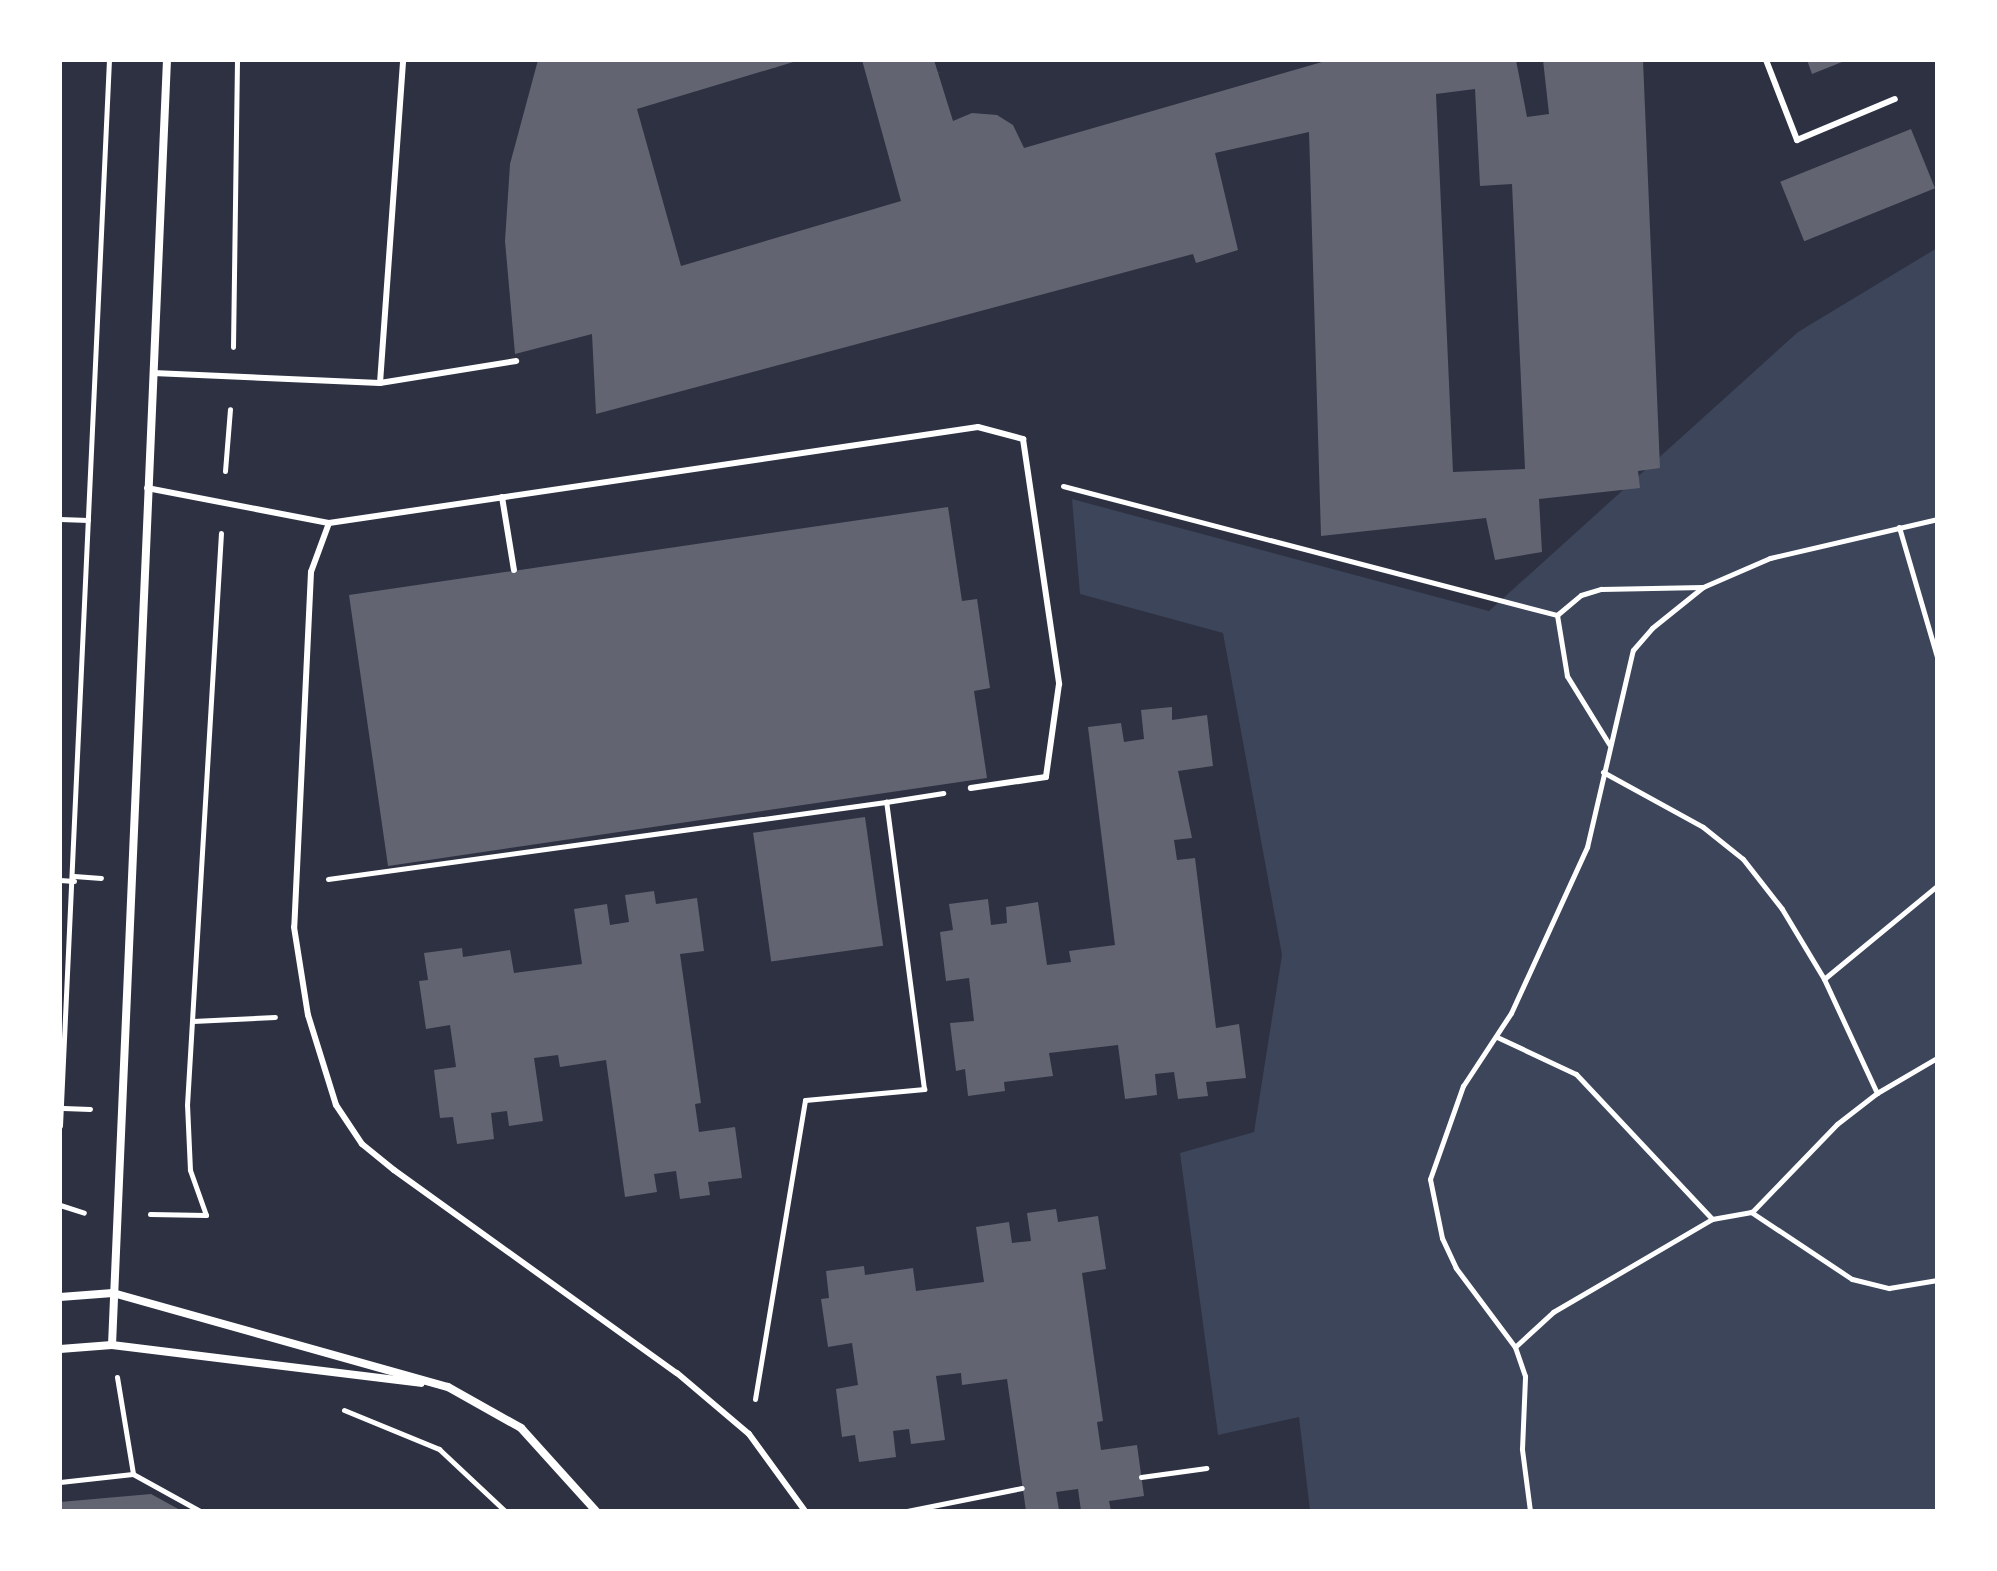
<!DOCTYPE html>
<html>
<head>
<meta charset="utf-8">
<style>
	body { margin:0 }
	#map { position:relative; width:1997px; height:1571px; overflow:hidden; background:#2d3142; font-family:"Exo 2",sans-serif }
	div>[style] { position:absolute }
	[style*='--x'] { left:calc(var(--x)*1px); top:calc(var(--y)*1px); width:calc(var(--w)*1px); rotate:calc(var(--a)*1deg) }
	.green>* { inset:0; background:#3c4559 }
	.building>* { inset:0; background:#626471; transform-origin:0 0 }
	.path>* { height:5px; margin:-2.5px; padding:0 2.5px; transform-origin:2.5px; border-radius:2.5px; background:#fff }
	.service>* { height:6px; margin:-3px; padding:0 3px; transform-origin:3px; border-radius:3px; background:#fff }
	.minor>* { height:8px; margin:-4px; padding:0 4px; transform-origin:4px; border-radius:4px; background:#fff }
	span { translate:-50% -50%; white-space:nowrap; text-align:center; line-height:1.15; -webkit-text-stroke:8px #fff; paint-order:stroke }
	.frame { position:absolute; inset:0; border:62px solid #fff; pointer-events:none }
</style>
</head>
<body>
<div id="map">
	<div class="green">
		<i style="clip-path:polygon(1937px 248px,1937px 1511px,1310px 1511px,1299px 1417px,1218px 1435px,1180px 1153px,1254px 1132px,1282px 955px,1223px 633px,1080px 594px,1072px 499px,1489px 611px,1798px 332px)"></i>
	</div>
	<div class="building">
		<i style="clip-path:polygon(evenodd,538px 60px,800px 60px,637px 109px,681px 266px,901px 201px,862px 60px,934px 60px,953px 121px,972px 113px,997px 115px,1013px 125px,1024px 148px,1329px 60px,1516px 60px,1527px 117px,1549px 114px,1543px 60px,1643px 60px,1660px 468px,1638px 471px,1640px 488px,1539px 499px,1542px 552px,1495px 560px,1486px 518px,1321px 536px,1309px 132px,1215px 153px,1238px 250px,1196px 263px,1193px 254px,596px 414px,592px 334px,515px 354px,505px 241px,510px 164px,538px 60px,1475px 89px,1480px 186px,1512px 184px,1525px 469px,1453px 472px,1436px 94px,1475px 89px)"></i>
		<i style="clip-path:polygon(1807px 60px,1847px 60px,1812px 74px)"></i>
		<i style="left:1911px;top:129px;width:64px;height:141px;rotate:68deg"></i>
		<i style="clip-path:polygon(948px 507px,962px 601px,977px 599px,990px 688px,974px 691px,987px 778px,388px 866px,349px 595px)"></i>
		<i style="clip-path:polygon(1172px 707px,1172px 720px,1207px 715px,1213px 766px,1178px 771px,1192px 838px,1174px 840px,1177px 860px,1195px 858px,1216px 1028px,1239px 1024px,1246px 1078px,1206px 1082px,1208px 1096px,1178px 1099px,1174px 1072px,1155px 1074px,1157px 1095px,1125px 1099px,1118px 1045px,1049px 1053px,1053px 1076px,1004px 1082px,1005px 1091px,968px 1096px,965px 1069px,956px 1071px,950px 1023px,974px 1021px,969px 978px,946px 981px,940px 932px,953px 930px,949px 904px,988px 899px,991px 925px,1007px 923px,1006px 907px,1038px 902px,1047px 965px,1071px 962px,1069px 951px,1115px 945px,1088px 727px,1121px 723px,1124px 742px,1144px 739px,1141px 710px)"></i>
		<i style="left:865px;top:817px;width:130px;height:113px;rotate:82deg"></i>
		<i style="clip-path:polygon(654px 891px,656px 904px,697px 898px,704px 951px,680px 954px,701px 1103px,695px 1104px,699px 1132px,735px 1127px,742px 1178px,708px 1182px,710px 1195px,680px 1199px,676px 1171px,654px 1174px,657px 1192px,625px 1197px,606px 1060px,560px 1067px,558px 1055px,534px 1058px,543px 1121px,509px 1126px,507px 1111px,491px 1113px,494px 1139px,457px 1144px,453px 1117px,440px 1118px,434px 1070px,456px 1067px,450px 1025px,426px 1029px,419px 981px,428px 980px,424px 953px,462px 948px,463px 957px,510px 950px,514px 973px,582px 964px,574px 909px,607px 904px,610px 925px,629px 922px,625px 895px)"></i>
		<i style="clip-path:polygon(1056px 1209px,1058px 1222px,1098px 1216px,1106px 1269px,1082px 1273px,1103px 1421px,1097px 1422px,1101px 1450px,1137px 1445px,1144px 1496px,1109px 1501px,1111px 1511px,1081px 1511px,1078px 1489px,1056px 1492px,1059px 1510px,1026px 1511px,1007px 1379px,962px 1385px,961px 1373px,936px 1376px,945px 1440px,911px 1444px,909px 1429px,893px 1431px,896px 1457px,859px 1462px,855px 1435px,842px 1437px,836px 1389px,858px 1385px,852px 1343px,828px 1347px,821px 1299px,829px 1298px,826px 1271px,864px 1266px,865px 1275px,913px 1268px,916px 1291px,984px 1282px,976px 1227px,1009px 1222px,1012px 1243px,1031px 1241px,1027px 1213px)"></i>
		<i style="clip-path:polygon(151px 1494px,182px 1511px,60px 1511px,60px 1502px)"></i>
	</div>
	<div class="path">
		<i style="--x:233;--y:347;--w:287;--a:-89.2"></i>
		<i style="--x:225;--y:471;--w:62;--a:-85.4"></i>
		<i style="--x:1063;--y:486;--w:511;--a:14.64"></i>
		<i style="--x:60;--y:519;--w:28;--a:2"></i>
		<i style="--x:1899;--y:527;--w:135;--a:73.7"></i>
		<i style="--x:1609;--y:744;--w:80;--a:-121.7"></i>
		<i style="--x:1567;--y:676;--w:62;--a:-99.3"></i>
		<i style="--x:1557;--y:615;--w:31;--a:-40"></i>
		<i style="--x:1581;--y:595;--w:21;--a:-17"></i>
		<i style="--x:1601;--y:589;--w:102;--a:-1.1"></i>
		<i style="--x:1603;--y:772;--w:114;--a:28.8"></i>
		<i style="--x:1703;--y:827;--w:51;--a:38.7"></i>
		<i style="--x:1743;--y:859;--w:63;--a:52"></i>
		<i style="--x:1782;--y:909;--w:82;--a:59"></i>
		<i style="--x:1824;--y:979;--w:126;--a:65.1"></i>
		<i style="--x:74;--y:876;--w:27;--a:4"></i>
		<i style="--x:328;--y:879;--w:563;--a:-7.86"></i>
		<i style="--x:60;--y:880;--w:14;--a:4"></i>
		<i style="--x:1824;--y:979;--w:146;--a:-39.5"></i>
		<i style="--x:193;--y:1021;--w:82;--a:-2.8"></i>
		<i style="--x:1497;--y:1037;--w:87;--a:25.1"></i>
		<i style="--x:1576;--y:1074;--w:199;--a:46.8"></i>
		<i style="--x:63;--y:1108;--w:27;--a:2"></i>
		<i style="--x:60;--y:1126;--w:1067;--a:-87.37"></i>
		<i style="--x:60;--y:1205;--w:25;--a:18"></i>
		<i style="--x:1752;--y:1212;--w:122;--a:-46"></i>
		<i style="--x:1837;--y:1124;--w:51;--a:-37.8"></i>
		<i style="--x:1877;--y:1093;--w:69;--a:-30.3"></i>
		<i style="--x:150;--y:1214;--w:56;--a:1"></i>
		<i style="--x:206;--y:1215;--w:48;--a:-109.6"></i>
		<i style="--x:190;--y:1170;--w:65;--a:-92.6"></i>
		<i style="--x:187;--y:1105;--w:573;--a:-86.6"></i>
		<i style="--x:1515;--y:1347;--w:52;--a:-42.6"></i>
		<i style="--x:1553;--y:1312;--w:184;--a:-30.3"></i>
		<i style="--x:1712;--y:1219;--w:40;--a:-10"></i>
		<i style="--x:1751;--y:1212;--w:121;--a:33.6"></i>
		<i style="--x:1852;--y:1279;--w:38;--a:14"></i>
		<i style="--x:1889;--y:1288;--w:49;--a:-9.5"></i>
		<i style="--x:117;--y:1377;--w:98;--a:80.6"></i>
		<i style="--x:755;--y:1399;--w:303;--a:-80.5"></i>
		<i style="--x:805;--y:1100;--w:120;--a:-5.3"></i>
		<i style="--x:924;--y:1089;--w:290;--a:-97.5"></i>
		<i style="--x:886;--y:802;--w:58;--a:-9"></i>
		<i style="--x:344;--y:1410;--w:103;--a:22.3"></i>
		<i style="--x:439;--y:1449;--w:91;--a:43.2"></i>
		<i style="--x:1141;--y:1477;--w:66;--a:-7.9"></i>
		<i style="--x:60;--y:1482;--w:73;--a:-6.3"></i>
		<i style="--x:133;--y:1474;--w:77;--a:28.9"></i>
		<i style="--x:907;--y:1511;--w:117;--a:-11.3"></i>
		<i style="--x:1530;--y:1511;--w:63;--a:-97.4"></i>
		<i style="--x:1522;--y:1449;--w:73;--a:-87.6"></i>
		<i style="--x:1525;--y:1376;--w:31;--a:-109"></i>
		<i style="--x:1515;--y:1347;--w:99;--a:-126.8"></i>
		<i style="--x:1456;--y:1268;--w:33;--a:-115"></i>
		<i style="--x:1442;--y:1238;--w:60;--a:-101.5"></i>
		<i style="--x:1430;--y:1179;--w:99;--a:-70.5"></i>
		<i style="--x:1463;--y:1086;--w:87;--a:-56.7"></i>
		<i style="--x:1511;--y:1013;--w:183;--a:-65.4"></i>
		<i style="--x:1587;--y:847;--w:202;--a:-76.9"></i>
		<i style="--x:1633;--y:650;--w:29;--a:-49"></i>
		<i style="--x:1652;--y:628;--w:65;--a:-38.8"></i>
		<i style="--x:1703;--y:587;--w:73;--a:-23.4"></i>
		<i style="--x:1770;--y:558;--w:171;--a:-13.1"></i>
	</div>
	<div class="service">
		<i style="--x:1766;--y:60;--w:86;--a:68.8"></i>
		<i style="--x:1797;--y:140;--w:106;--a:-22.7"></i>
		<i style="--x:153;--y:373;--w:227;--a:2.5"></i>
		<i style="--x:380;--y:383;--w:138;--a:-9.2"></i>
		<i style="--x:380;--y:383;--w:324;--a:-85.9"></i>
		<i style="--x:147;--y:488;--w:185;--a:10.9"></i>
		<i style="--x:329;--y:523;--w:656;--a:-8.41"></i>
		<i style="--x:978;--y:427;--w:47;--a:14.9"></i>
		<i style="--x:1023;--y:439;--w:248;--a:81.6"></i>
		<i style="--x:1059;--y:684;--w:94;--a:98"></i>
		<i style="--x:1046;--y:777;--w:76;--a:171.7"></i>
		<i style="--x:502;--y:497;--w:74;--a:80.7"></i>
		<i style="--x:329;--y:523;--w:52;--a:110.2"></i>
		<i style="--x:311;--y:572;--w:355;--a:92.7"></i>
		<i style="--x:294;--y:927;--w:89;--a:81"></i>
		<i style="--x:308;--y:1015;--w:94;--a:72.7"></i>
		<i style="--x:336;--y:1105;--w:47;--a:56.3"></i>
		<i style="--x:362;--y:1144;--w:41;--a:39.1"></i>
		<i style="--x:394;--y:1170;--w:348;--a:35.7"></i>
		<i style="--x:677;--y:1373;--w:94;--a:40.3"></i>
		<i style="--x:749;--y:1434;--w:95;--a:54"></i>
	</div>
	<div class="minor">
		<i style="--x:60;--y:1297;--w:53;--a:-4.3"></i>
		<i style="--x:113;--y:1293;--w:348;--a:15.7"></i>
		<i style="--x:448;--y:1387;--w:84;--a:29.3"></i>
		<i style="--x:521;--y:1428;--w:112;--a:47.9"></i>
		<i style="--x:112;--y:1345;--w:1286;--a:-87.55"></i>
		<i style="--x:60;--y:1349;--w:52;--a:-4.4"></i>
		<i style="--x:112;--y:1345;--w:311;--a:7"></i>
	</div>
	<div class="frame"></div>
</div>
</body>
</html>
